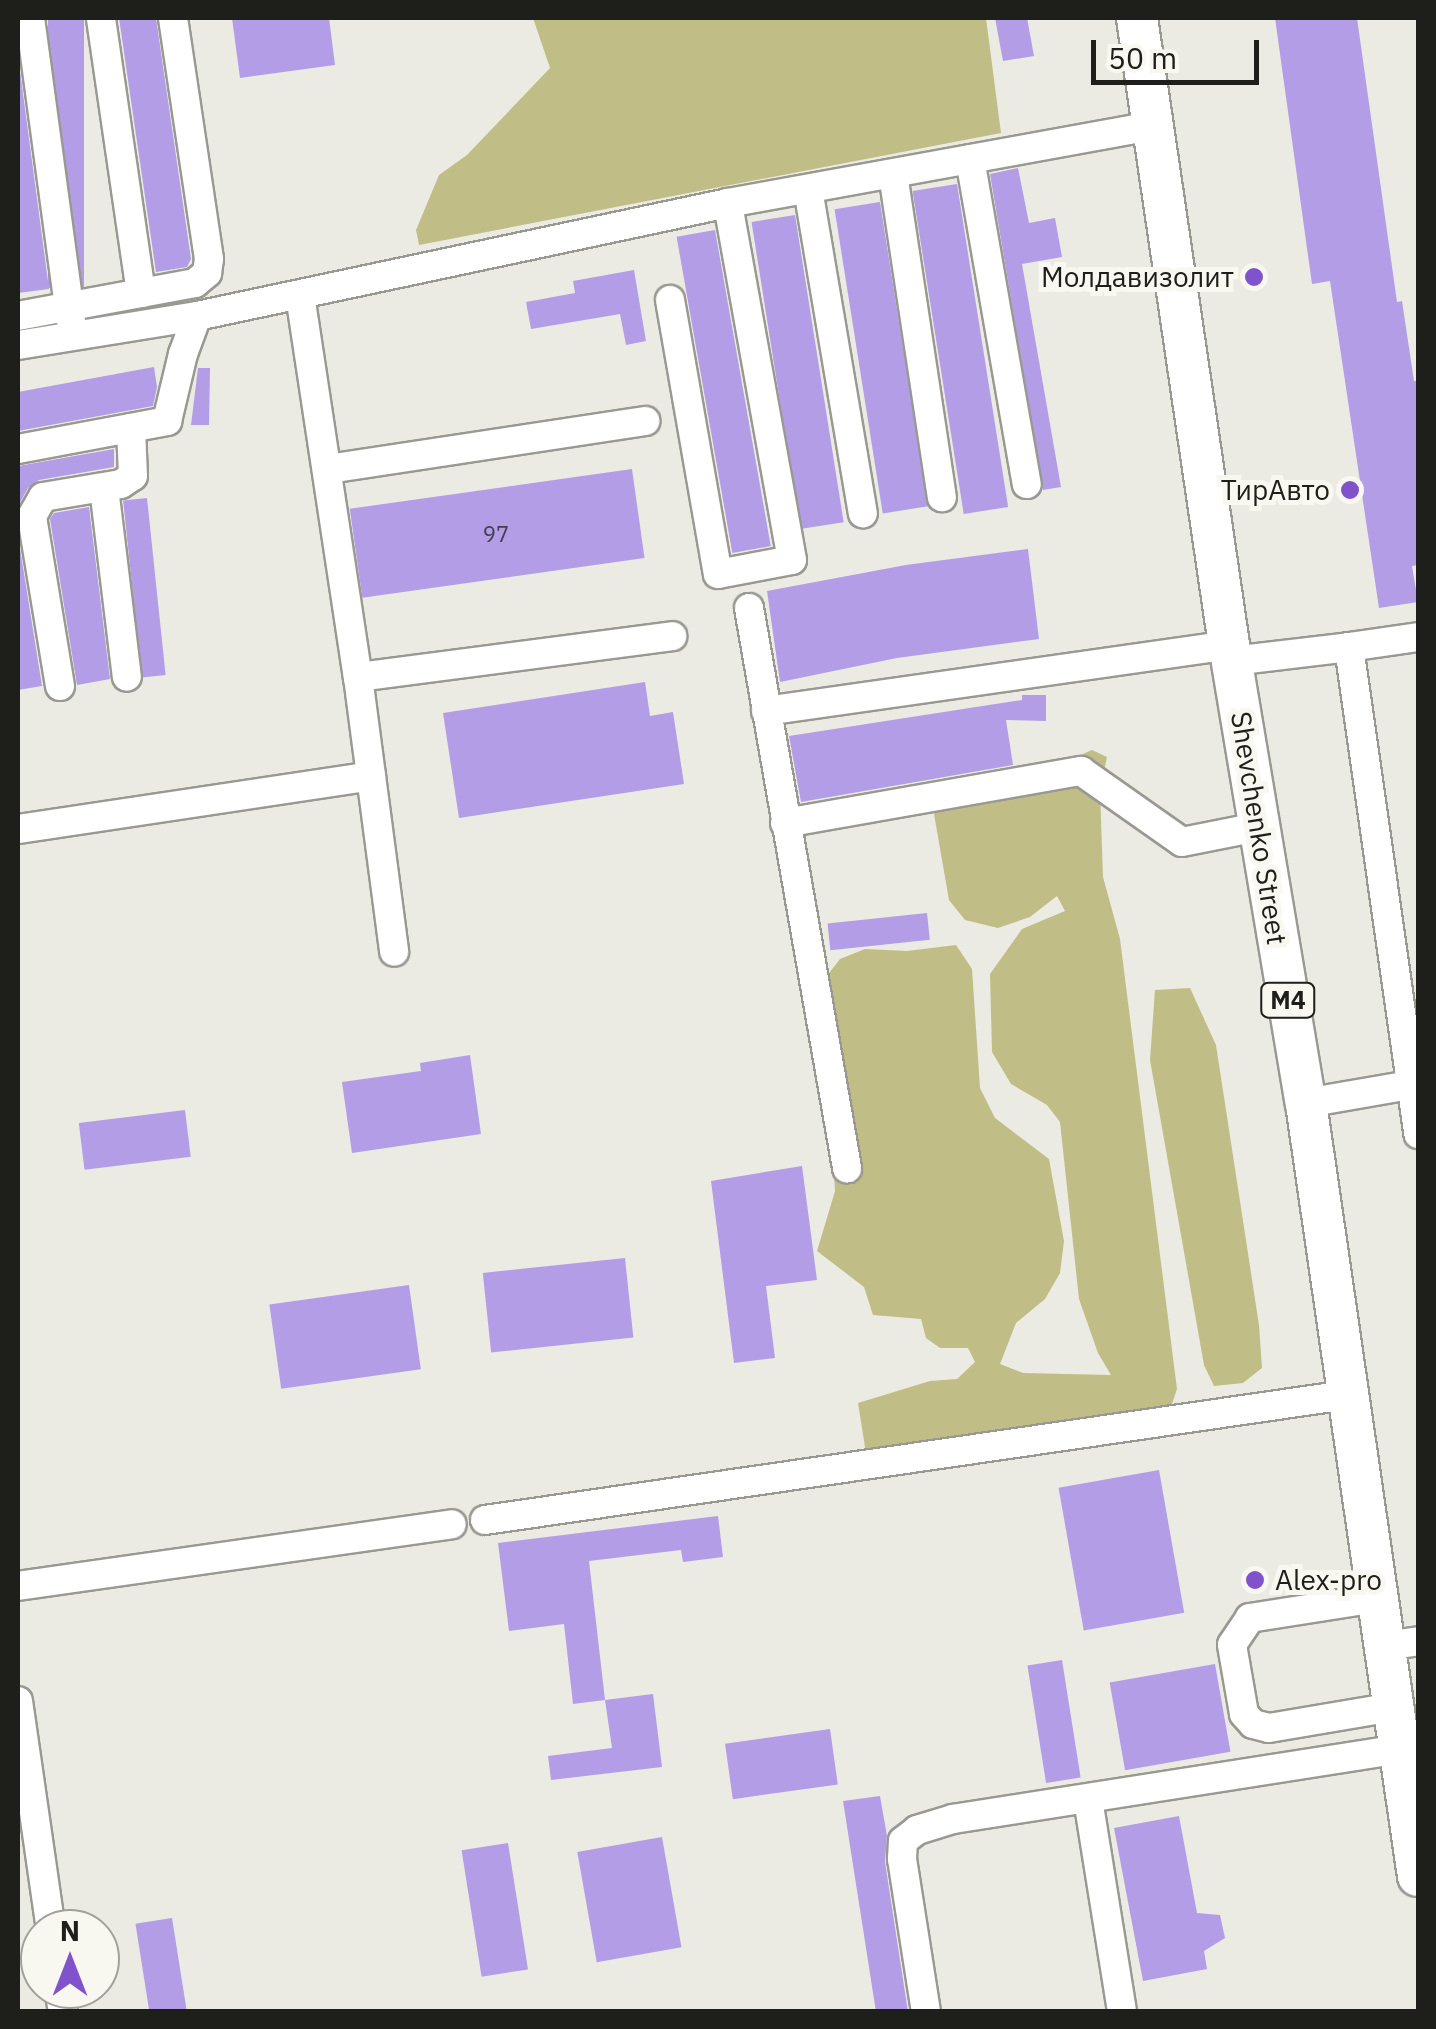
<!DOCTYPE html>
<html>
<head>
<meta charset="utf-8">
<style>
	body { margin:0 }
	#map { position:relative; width:1436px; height:2029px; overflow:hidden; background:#ebebe3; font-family:"IBM Plex Sans",sans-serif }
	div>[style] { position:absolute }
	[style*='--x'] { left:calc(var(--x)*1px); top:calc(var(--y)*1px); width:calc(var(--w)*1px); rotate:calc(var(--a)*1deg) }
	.green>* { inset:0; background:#c1bd87 }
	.building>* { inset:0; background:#b39de6; transform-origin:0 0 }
	.roads { filter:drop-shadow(2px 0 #999992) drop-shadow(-2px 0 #999992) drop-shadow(0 2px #999992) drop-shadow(0 -2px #999992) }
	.minor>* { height:28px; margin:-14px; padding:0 14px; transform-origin:14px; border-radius:14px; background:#fff }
	.highway>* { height:40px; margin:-20px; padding:0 20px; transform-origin:20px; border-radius:20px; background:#fff }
	.dots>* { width:28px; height:28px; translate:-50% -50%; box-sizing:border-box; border:5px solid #f9f8f0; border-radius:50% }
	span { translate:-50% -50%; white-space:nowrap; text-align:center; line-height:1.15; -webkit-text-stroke:10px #f9f8f0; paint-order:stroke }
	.number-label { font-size:22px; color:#433e4e }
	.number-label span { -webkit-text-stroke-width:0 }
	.shield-label span { padding:2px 8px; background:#f9f8f0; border:2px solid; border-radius:8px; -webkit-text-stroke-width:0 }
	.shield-label { font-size:25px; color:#1e1e1b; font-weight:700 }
	.poi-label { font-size:28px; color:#1e1e1b }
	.right { translate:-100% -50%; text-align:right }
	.left { translate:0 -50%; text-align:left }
	.street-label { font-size:28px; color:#1e1e1b }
	.frame { position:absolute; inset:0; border:20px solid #1e1e1b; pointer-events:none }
	.north { position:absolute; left:20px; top:1909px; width:100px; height:100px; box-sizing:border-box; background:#f9f8f0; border:2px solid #a1a19b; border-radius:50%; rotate:0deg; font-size:28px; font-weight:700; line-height:40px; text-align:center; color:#1e1e1b }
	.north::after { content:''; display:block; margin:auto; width:35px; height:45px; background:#8053cc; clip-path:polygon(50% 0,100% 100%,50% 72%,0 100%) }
	.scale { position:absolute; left:1091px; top:40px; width:168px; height:45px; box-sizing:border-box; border:5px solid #1e1e1b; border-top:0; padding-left:12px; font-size:30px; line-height:35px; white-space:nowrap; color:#1e1e1b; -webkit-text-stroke:8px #f9f8f0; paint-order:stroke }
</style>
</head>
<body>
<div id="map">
	<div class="green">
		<i style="clip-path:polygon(533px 18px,986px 18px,1001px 133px,419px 245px,416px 230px,439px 175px,467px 155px,550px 68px)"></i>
		<i style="clip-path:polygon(1092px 750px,1107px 757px,1100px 791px,1103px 877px,1120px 939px,1177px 1389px,1171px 1407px,866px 1453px,858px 1403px,930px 1381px,957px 1379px,975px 1362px,968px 1348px,940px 1348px,926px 1338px,921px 1319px,873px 1315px,864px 1287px,817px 1251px,835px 1191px,823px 981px,840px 959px,865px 949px,907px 951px,956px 945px,972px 969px,980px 1088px,995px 1118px,1049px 1159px,1064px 1241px,1060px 1273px,1045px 1299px,1016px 1323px,1000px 1364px,1023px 1373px,1111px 1375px,1098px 1353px,1079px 1299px,1060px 1122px,1047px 1105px,1011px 1084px,992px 1052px,990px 974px,1022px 929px,1065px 911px,1057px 896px,1030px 917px,998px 928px,965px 920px,949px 900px,934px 814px,944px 793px,1049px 769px)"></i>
		<i style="clip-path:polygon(1190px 988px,1216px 1045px,1259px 1325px,1262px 1368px,1243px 1383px,1214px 1386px,1204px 1365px,1150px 1060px,1155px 990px)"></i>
	</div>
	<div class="building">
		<i style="left:48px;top:18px;width:36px;height:270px"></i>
		<i style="clip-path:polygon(119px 18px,156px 18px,191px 259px,187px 267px,156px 272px)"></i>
		<i style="clip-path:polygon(232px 18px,329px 18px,335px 65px,240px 78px)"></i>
		<i style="clip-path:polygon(995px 18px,1027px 18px,1034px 56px,1003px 61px)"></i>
		<i style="clip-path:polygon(1275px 18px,1357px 18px,1397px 302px,1402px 301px,1414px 381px,1418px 381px,1418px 565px,1412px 566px,1418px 602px,1379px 608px,1330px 281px,1312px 284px)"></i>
		<i style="clip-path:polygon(18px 56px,49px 289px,18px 293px)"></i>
		<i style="clip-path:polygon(1018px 168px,1029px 223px,1055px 218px,1062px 257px,1022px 264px,1061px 487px,1043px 490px,990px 174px)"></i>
		<i style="left:957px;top:184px;width:327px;height:45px;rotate:81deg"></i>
		<i style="left:880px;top:202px;width:308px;height:46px;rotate:81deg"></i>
		<i style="left:795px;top:215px;width:311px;height:44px;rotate:81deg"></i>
		<i style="left:715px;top:230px;width:321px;height:39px;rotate:80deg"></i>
		<i style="clip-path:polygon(634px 270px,646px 341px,626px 345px,620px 314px,531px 329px,526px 302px,575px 293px,573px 281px)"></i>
		<i style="clip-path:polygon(154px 367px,157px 387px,153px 406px,18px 431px,18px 392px)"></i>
		<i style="clip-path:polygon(198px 368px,210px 368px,209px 425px,191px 425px)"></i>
		<i style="clip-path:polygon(114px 449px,114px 467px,39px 480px,28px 488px,18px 506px,18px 466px)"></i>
		<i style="left:632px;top:469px;width:90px;height:285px;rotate:82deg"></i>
		<i style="left:147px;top:498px;width:178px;height:24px;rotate:84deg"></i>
		<i style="clip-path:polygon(89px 507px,110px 679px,77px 685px,50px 519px,54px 513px)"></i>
		<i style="clip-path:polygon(18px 536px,42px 686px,18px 690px)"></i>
		<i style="clip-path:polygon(1028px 549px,1039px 639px,897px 658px,780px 682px,767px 591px,906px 565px)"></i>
		<i style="clip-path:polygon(645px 682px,650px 716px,673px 712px,684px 784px,459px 818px,443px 713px)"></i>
		<i style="clip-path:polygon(1022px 695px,1046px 695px,1046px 721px,1006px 720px,1013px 765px,801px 802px,789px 736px,1022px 700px)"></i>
		<i style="left:927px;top:913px;width:27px;height:100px;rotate:84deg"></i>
		<i style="clip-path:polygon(470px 1055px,481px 1134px,352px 1153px,342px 1082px,421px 1071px,420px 1063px)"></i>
		<i style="left:185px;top:1110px;width:47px;height:107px;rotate:83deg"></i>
		<i style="clip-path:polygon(802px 1166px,817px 1280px,766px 1286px,775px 1358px,734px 1363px,711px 1181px)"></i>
		<i style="left:625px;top:1258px;width:80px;height:143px;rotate:84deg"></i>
		<i style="left:409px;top:1285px;width:85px;height:141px;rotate:82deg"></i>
		<i style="left:1159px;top:1470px;width:145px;height:102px;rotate:80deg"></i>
		<i style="clip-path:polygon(718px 1516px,723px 1557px,683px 1562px,681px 1550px,589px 1561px,605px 1700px,573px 1704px,564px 1624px,509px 1631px,498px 1543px)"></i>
		<i style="left:1062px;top:1660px;width:119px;height:35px;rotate:81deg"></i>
		<i style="left:1215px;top:1664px;width:89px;height:107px;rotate:80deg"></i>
		<i style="clip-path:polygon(653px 1694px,662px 1767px,551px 1780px,548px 1756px,612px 1748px,605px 1700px)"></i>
		<i style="left:830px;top:1729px;width:56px;height:106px;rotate:82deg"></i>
		<i style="clip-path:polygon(880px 1796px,887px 1836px,885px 1862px,908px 2012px,876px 2012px,843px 1801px)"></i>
		<i style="clip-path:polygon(1179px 1816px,1197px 1913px,1220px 1915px,1225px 1938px,1204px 1951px,1207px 1969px,1143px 1981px,1114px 1828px)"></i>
		<i style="left:662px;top:1837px;width:112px;height:86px;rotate:80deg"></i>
		<i style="left:508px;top:1843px;width:128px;height:47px;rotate:81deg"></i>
		<i style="left:172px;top:1918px;width:93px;height:37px;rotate:81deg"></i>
	</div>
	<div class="roads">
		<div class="minor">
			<i style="--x:30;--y:18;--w:306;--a:82.3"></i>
			<i style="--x:970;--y:159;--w:330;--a:80.1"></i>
			<i style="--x:893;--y:174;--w:327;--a:81.4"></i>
			<i style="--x:808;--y:189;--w:329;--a:80.4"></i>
			<i style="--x:141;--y:293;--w:55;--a:-10.5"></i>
			<i style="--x:195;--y:283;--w:16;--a:-40"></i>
			<i style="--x:207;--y:273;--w:14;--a:-82"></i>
			<i style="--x:209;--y:259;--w:244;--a:-98.5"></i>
			<i style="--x:300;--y:295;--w:386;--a:81.4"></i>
			<i style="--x:358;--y:677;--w:277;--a:82.5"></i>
			<i style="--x:670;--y:300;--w:278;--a:80.1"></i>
			<i style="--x:718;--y:574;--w:75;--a:-10.7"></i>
			<i style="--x:792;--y:560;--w:363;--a:-100.2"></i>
			<i style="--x:18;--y:316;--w:125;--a:-10.6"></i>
			<i style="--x:141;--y:293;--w:278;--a:-98.3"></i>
			<i style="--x:18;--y:345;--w:181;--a:-9.2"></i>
			<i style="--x:197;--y:316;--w:543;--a:-12.01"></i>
			<i style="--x:728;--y:203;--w:432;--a:-10.3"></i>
			<i style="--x:18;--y:449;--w:152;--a:-10.6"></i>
			<i style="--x:167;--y:421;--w:69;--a:-76.6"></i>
			<i style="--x:183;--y:354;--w:40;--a:-69.8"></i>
			<i style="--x:328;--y:469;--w:321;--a:-8.6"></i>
			<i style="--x:104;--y:488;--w:190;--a:83.1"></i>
			<i style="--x:749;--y:608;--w:569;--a:80.07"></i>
			<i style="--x:1349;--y:647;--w:70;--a:-8.2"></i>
			<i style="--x:1232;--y:661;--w:118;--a:-6.8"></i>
			<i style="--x:1349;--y:647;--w:492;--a:81.9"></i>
			<i style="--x:358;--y:677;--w:317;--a:-7.4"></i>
			<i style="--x:60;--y:686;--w:172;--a:-99.4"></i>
			<i style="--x:32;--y:516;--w:22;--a:-60"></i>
			<i style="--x:43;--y:497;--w:79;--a:-9.5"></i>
			<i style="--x:121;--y:484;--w:14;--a:-34"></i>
			<i style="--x:133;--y:476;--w:48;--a:-92.4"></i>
			<i style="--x:766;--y:711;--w:468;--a:-8.1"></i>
			<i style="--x:785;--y:823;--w:301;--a:-10"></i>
			<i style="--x:1081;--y:771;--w:123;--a:35.1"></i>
			<i style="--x:1182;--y:842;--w:77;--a:-11.2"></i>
			<i style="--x:18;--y:829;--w:357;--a:-8.5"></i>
			<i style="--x:1306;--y:1103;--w:106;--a:-9.8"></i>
			<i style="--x:485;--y:1520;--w:870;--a:-8.26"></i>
			<i style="--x:18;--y:1586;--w:438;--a:-8.1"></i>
			<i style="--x:1377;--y:1598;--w:129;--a:171.1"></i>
			<i style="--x:1250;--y:1618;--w:32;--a:124"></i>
			<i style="--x:1232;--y:1645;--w:70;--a:80.1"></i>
			<i style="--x:1244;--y:1714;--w:13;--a:48"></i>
			<i style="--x:1253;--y:1724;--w:16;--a:14"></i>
			<i style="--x:1269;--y:1728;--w:126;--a:-9.6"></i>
			<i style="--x:1384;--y:1646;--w:34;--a:-8"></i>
			<i style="--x:18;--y:1701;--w:230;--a:81.8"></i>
			<i style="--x:1088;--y:1799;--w:216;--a:80.9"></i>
			<i style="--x:59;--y:1989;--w:23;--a:80"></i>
			<i style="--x:926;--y:2012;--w:155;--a:-98.9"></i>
			<i style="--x:902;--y:1859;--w:18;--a:-87"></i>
			<i style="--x:903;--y:1841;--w:18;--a:-38"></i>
			<i style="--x:917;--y:1830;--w:38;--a:-17"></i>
			<i style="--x:953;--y:1819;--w:451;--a:-8.9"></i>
		</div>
		<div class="highway">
			<i style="--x:1137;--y:18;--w:634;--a:81.65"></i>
			<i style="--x:1229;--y:645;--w:464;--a:80.5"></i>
			<i style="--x:1306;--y:1103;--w:781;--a:81.76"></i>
		</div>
	</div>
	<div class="dots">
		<i style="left:1254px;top:277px;background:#8053cc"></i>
		<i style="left:1350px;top:490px;background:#8053cc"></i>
		<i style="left:1255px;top:1580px;background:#8053cc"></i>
	</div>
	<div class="number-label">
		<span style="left:496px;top:534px">97</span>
	</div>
	<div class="shield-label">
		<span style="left:1288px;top:1000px">M4</span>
	</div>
	<div class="poi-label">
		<span class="right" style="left:1234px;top:277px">Молдавизолит</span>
		<span class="right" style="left:1330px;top:490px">ТирАвто</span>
		<span class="left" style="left:1275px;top:1580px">Alex-pro</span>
	</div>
	<div class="street-label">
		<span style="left:1259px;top:828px;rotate:81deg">Shevchenko Street</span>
	</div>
	<div class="frame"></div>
	<div class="north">N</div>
	<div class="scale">50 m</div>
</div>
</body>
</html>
